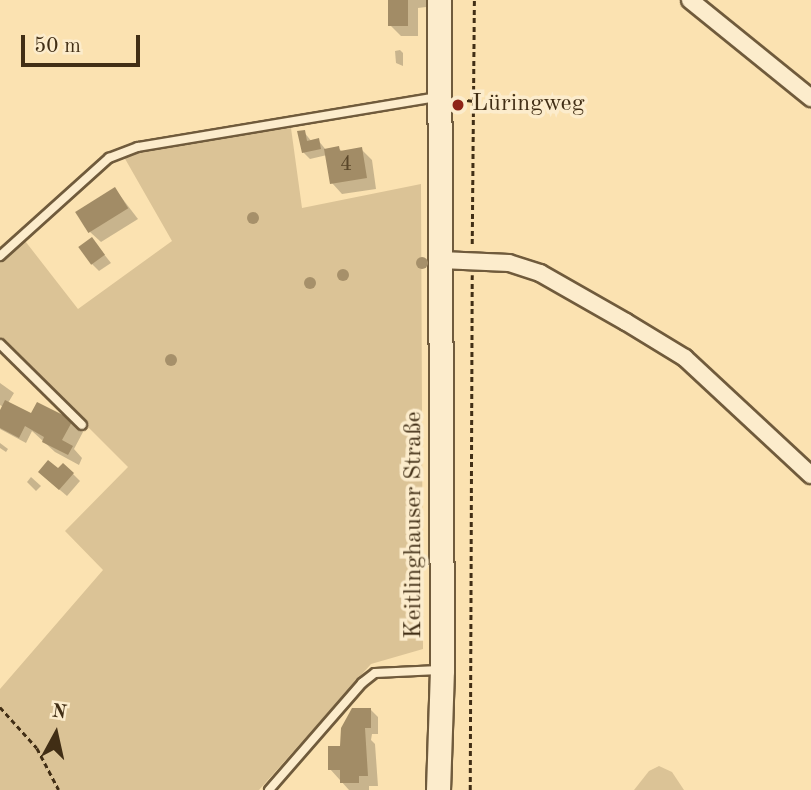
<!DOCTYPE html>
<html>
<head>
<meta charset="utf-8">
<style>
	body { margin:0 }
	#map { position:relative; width:811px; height:790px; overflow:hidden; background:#fbe2b1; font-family:"Old Standard TT",serif }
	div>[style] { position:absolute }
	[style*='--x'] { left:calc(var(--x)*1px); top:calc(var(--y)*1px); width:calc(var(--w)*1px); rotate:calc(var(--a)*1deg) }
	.green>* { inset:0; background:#dbc396 }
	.shadow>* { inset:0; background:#0003 }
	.building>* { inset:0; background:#a28c66; transform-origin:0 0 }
	.path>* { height:2.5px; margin-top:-1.25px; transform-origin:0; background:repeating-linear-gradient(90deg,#412e15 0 5px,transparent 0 8.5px) }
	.roads { filter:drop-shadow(2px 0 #705b3c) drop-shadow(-2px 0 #705b3c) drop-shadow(0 2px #705b3c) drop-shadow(0 -2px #705b3c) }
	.service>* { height:8px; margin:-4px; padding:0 4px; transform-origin:4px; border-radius:4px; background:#fceccc }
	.minor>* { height:16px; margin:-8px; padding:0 8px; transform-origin:8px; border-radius:8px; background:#fceccc }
	.secondary>* { height:23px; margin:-11.5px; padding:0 11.5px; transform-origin:11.5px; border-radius:11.5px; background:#fceccc }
	.trees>* { width:12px; height:12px; margin:-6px; border-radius:50%; background:#a6906a }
	.dots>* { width:19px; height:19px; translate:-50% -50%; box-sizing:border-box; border:4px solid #fceccc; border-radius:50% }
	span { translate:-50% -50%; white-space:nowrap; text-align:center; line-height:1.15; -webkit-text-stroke:7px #fceccc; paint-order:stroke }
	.number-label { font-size:21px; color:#594629 }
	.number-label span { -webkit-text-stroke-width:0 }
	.poi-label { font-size:24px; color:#412e15 }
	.left { translate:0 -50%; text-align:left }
	.street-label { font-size:24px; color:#412e15 }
	.north { position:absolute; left:21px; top:699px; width:70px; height:70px; -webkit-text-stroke:5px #fceccc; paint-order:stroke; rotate:8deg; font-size:19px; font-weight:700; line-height:28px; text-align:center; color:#412e15 }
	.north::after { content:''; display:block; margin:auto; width:24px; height:32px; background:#412e15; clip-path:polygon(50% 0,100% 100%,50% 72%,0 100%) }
	.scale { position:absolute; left:21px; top:35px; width:119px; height:32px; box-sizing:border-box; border:4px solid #412e15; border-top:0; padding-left:9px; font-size:21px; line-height:24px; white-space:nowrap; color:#412e15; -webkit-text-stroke:5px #fceccc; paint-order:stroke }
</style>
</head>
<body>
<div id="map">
	<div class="green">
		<i style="clip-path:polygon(291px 128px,302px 208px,421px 184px,423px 649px,371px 664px,259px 790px,0 790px,0 689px,103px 570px,65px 531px,128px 467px,0 339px,0 259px,22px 237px,78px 309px,172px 241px,124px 157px,137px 150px)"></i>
		<i style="clip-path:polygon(659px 766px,672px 772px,684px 790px,634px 790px,649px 771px)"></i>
	</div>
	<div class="shadow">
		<i style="clip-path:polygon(390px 0,426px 0,426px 7px,418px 8px,418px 36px,401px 36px,390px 25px)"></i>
		<i style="clip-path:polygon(400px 50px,403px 53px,403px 66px,396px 63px,395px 51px)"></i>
		<i style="clip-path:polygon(304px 132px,312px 142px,318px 140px,326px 150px,338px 148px,343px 152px,361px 149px,372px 160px,376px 189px,342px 194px,332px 183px,327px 155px,310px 159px,303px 152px)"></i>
		<i style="clip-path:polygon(115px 189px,138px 219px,101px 242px,90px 232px)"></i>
		<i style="clip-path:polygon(92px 239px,111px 263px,99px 271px,92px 264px)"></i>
		<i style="clip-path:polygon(0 383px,14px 393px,8px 403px,30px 415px,72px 422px,83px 432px,74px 449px,82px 458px,79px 465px,55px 452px,32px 431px,26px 443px,0 429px,3px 407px,0 405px)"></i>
		<i style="clip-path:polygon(0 443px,8px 449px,6px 452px,0 448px)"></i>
		<i style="clip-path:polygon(58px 471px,73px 474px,80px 481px,67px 496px,47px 479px)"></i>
		<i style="clip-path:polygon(31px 477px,41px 486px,36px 491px,27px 482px)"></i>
		<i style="clip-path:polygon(371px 710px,378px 717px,378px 734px,372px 734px,371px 740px,375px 744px,378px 786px,369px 786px,369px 790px,349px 790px,330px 769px)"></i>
	</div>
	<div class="building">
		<i style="left:388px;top:0;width:20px;height:26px"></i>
		<i style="clip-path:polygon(305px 130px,307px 141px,319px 138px,321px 149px,302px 153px,297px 131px)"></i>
		<i style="clip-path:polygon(339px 146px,340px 151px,362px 147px,367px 178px,330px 184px,324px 149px)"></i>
		<i style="left:115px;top:187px;width:25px;height:47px;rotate:58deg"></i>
		<i style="left:92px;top:237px;width:22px;height:17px;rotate:54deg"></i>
		<i style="clip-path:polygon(5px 400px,31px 413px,37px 402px,73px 420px,62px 440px,73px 446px,68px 455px,42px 442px,44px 437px,25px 426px,19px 438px,0 428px,0 410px)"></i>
		<i style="clip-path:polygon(48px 460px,58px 468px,63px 463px,74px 473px,59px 490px,38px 472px)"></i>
		<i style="clip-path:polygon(352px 708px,371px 708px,371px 728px,365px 728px,368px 776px,359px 776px,359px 783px,340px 783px,340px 770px,328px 770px,328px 746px,340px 746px,341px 728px)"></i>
	</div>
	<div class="path">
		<i style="--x:459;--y:99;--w:15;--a:8"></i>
		<i style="--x:472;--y:244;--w:244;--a:-89.5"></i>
		<i style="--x:0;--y:707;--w:55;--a:47.9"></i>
		<i style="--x:37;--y:748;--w:47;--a:62.4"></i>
		<i style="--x:470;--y:790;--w:515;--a:-89.78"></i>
	</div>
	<div class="roads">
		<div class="service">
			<i style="--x:0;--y:256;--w:147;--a:-42"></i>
			<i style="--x:109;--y:158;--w:31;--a:-21"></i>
			<i style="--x:138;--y:147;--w:303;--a:-9.5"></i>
			<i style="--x:0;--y:344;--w:115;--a:44.6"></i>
			<i style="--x:269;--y:790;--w:142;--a:-49"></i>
			<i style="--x:362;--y:683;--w:16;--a:-38"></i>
			<i style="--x:375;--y:673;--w:64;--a:-2.7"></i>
		</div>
		<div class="minor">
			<i style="--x:690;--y:0;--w:156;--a:39"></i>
			<i style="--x:441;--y:260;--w:68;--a:2.5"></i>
			<i style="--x:509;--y:263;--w:33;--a:18"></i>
			<i style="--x:540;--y:273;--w:99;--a:29.7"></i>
			<i style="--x:626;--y:322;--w:69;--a:31.4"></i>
			<i style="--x:685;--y:358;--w:172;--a:42.9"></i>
		</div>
		<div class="secondary">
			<i style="--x:438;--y:790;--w:120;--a:-88.1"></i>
			<i style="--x:442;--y:670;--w:670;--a:-90.26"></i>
		</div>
	</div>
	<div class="trees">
		<i style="left:253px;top:218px"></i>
		<i style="left:422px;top:263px"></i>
		<i style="left:343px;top:275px"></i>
		<i style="left:310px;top:283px"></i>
		<i style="left:171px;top:360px"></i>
	</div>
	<div class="dots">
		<i style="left:458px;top:105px;background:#8f2418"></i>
	</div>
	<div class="number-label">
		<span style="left:346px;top:165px">4</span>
	</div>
	<div class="poi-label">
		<span class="left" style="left:472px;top:105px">Lüringweg</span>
	</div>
	<div class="street-label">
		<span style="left:415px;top:525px;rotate:-90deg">Keitlinghauser Straße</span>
	</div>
	<div class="north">N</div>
	<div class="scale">50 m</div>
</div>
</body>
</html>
